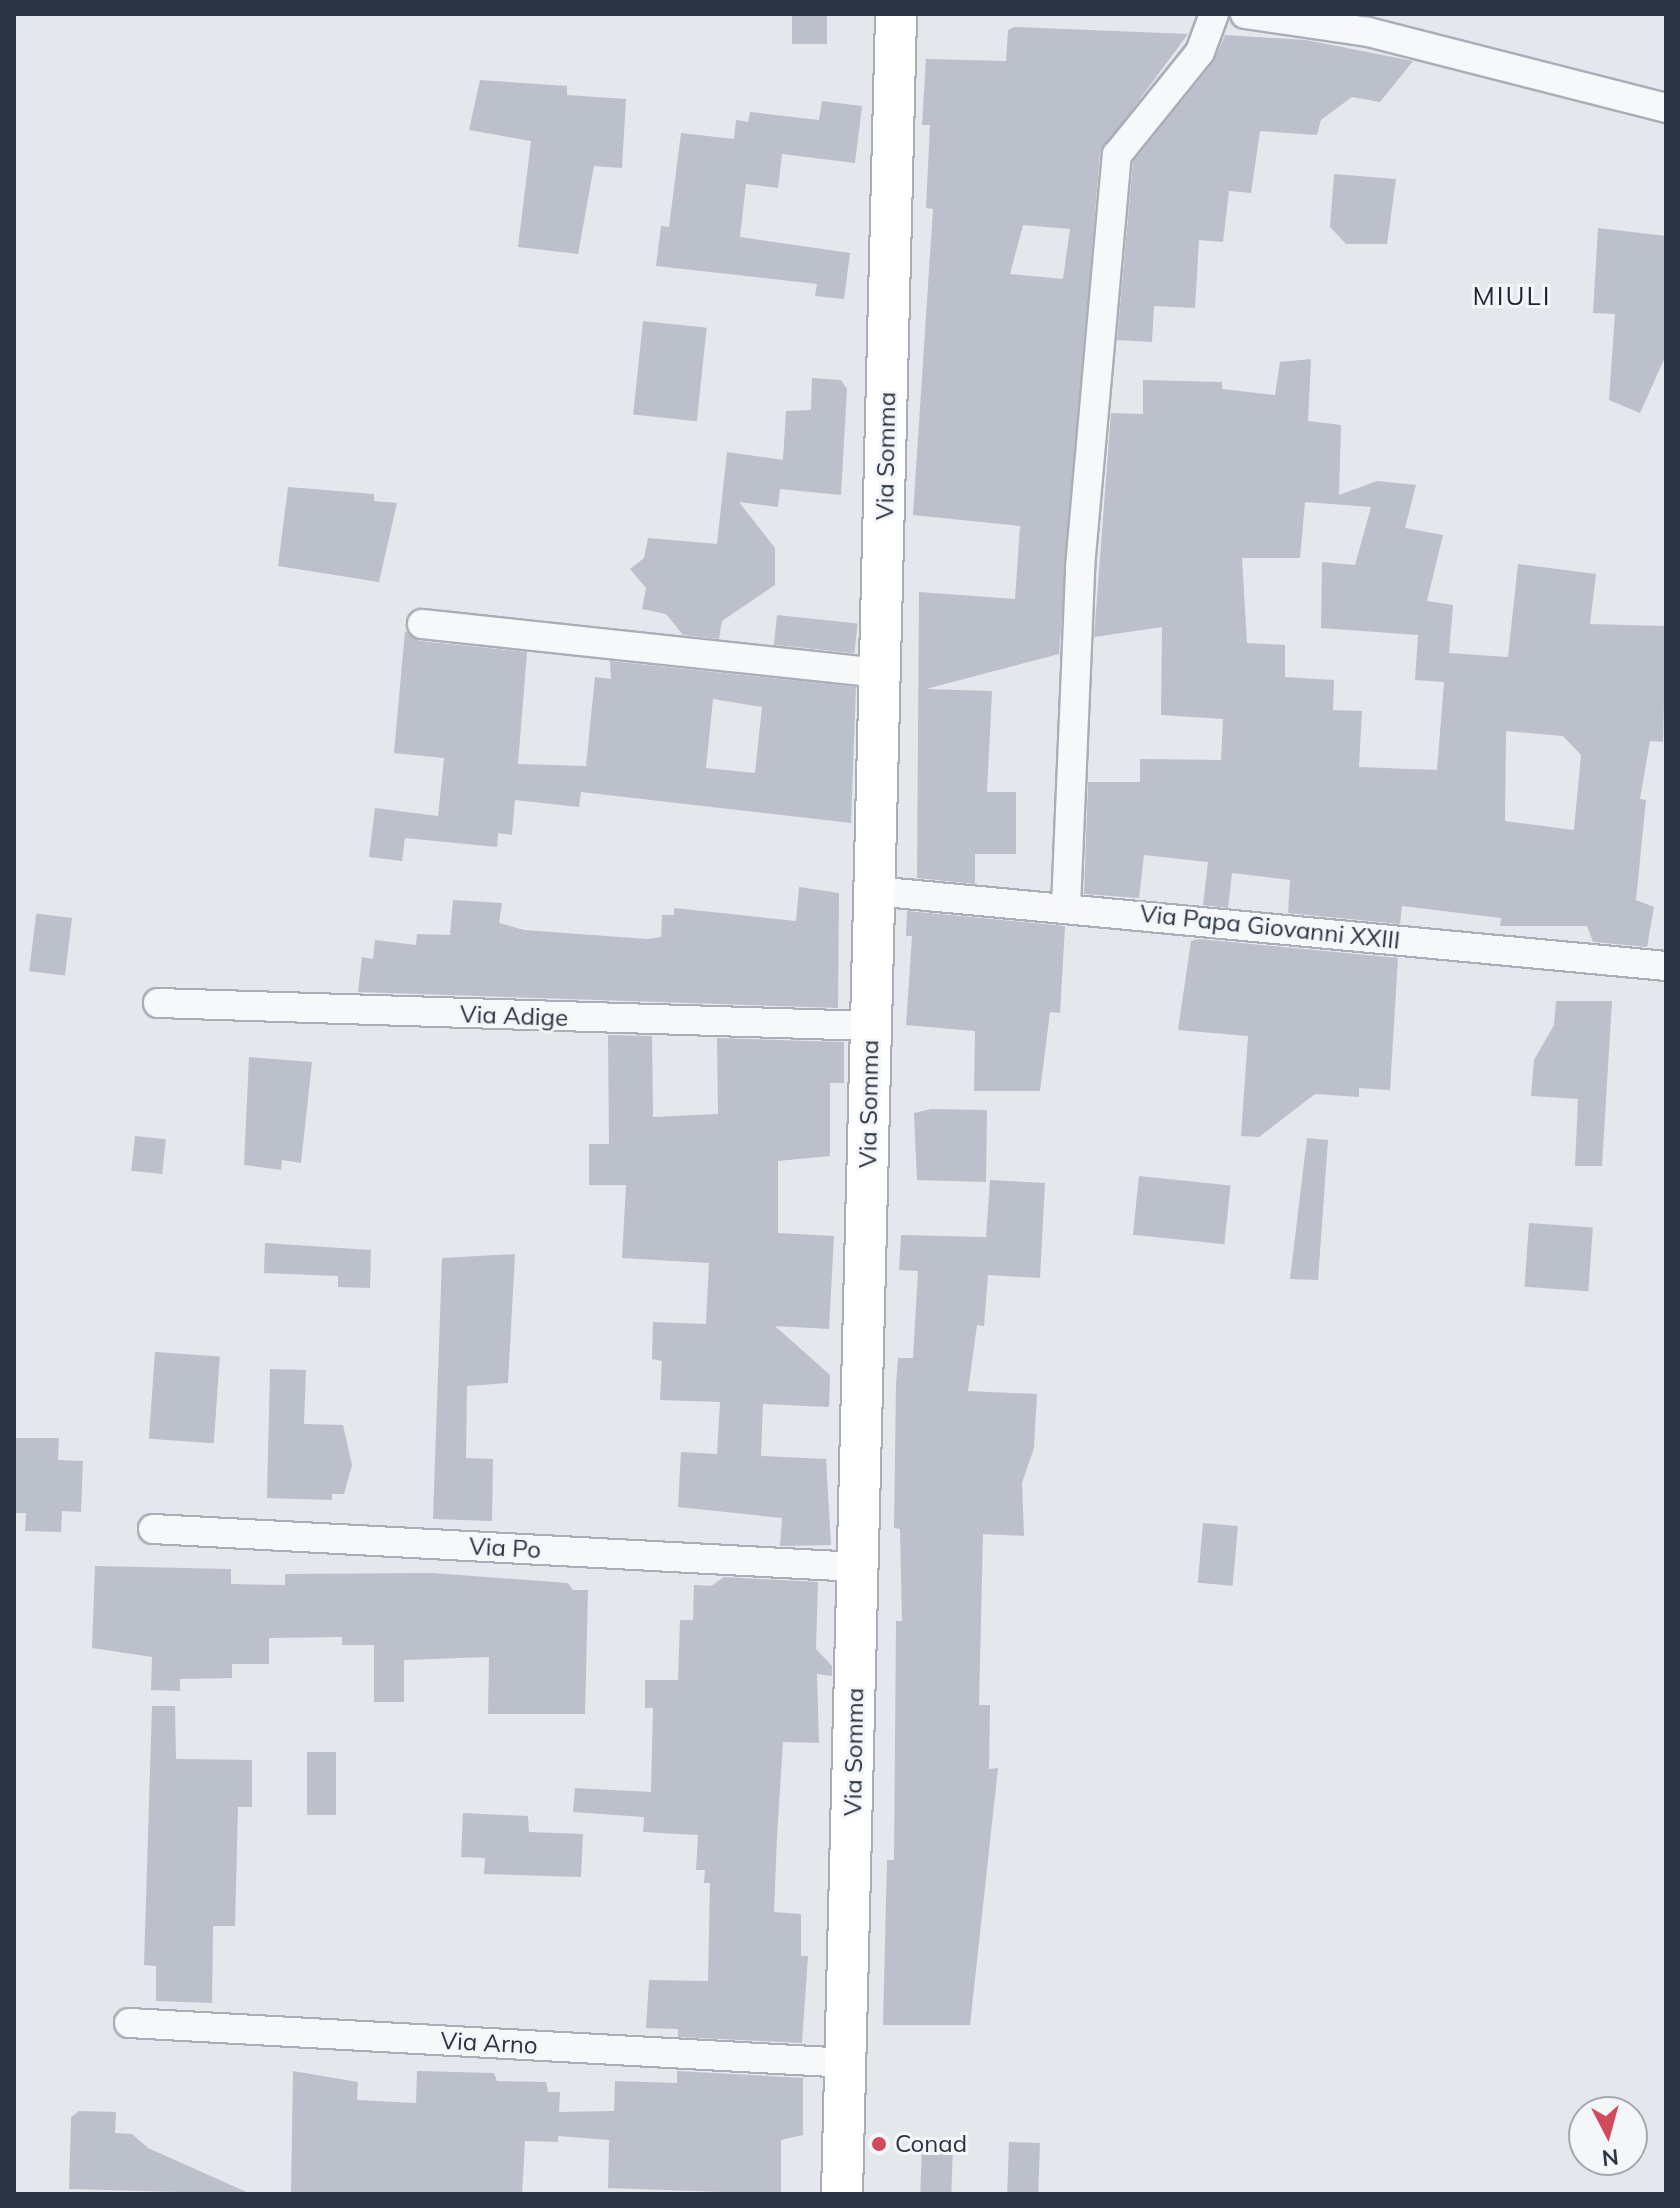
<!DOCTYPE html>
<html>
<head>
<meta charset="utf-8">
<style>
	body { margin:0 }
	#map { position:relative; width:1680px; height:2208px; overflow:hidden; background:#e4e7ec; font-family:Mulish,sans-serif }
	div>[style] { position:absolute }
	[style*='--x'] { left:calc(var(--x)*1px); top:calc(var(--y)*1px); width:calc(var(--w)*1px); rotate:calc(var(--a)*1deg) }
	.building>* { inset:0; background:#bbc0ca; transform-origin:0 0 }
	.roads { filter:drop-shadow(2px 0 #a9aeb7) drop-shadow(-2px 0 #a9aeb7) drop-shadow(0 2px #a9aeb7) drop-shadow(0 -2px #a9aeb7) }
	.street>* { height:28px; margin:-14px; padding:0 14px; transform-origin:14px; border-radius:14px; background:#f7f8fa }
	.secondary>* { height:40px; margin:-20px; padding:0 20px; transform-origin:20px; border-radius:20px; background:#fff }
	.dots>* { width:22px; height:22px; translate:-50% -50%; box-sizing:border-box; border:4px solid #f4f6f9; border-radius:50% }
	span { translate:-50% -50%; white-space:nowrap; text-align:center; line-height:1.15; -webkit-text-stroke:6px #f4f6f9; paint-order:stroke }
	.street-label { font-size:24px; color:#2b3445 }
	.poi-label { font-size:24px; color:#2b3445 }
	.left { translate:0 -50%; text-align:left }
	.neighbourhood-label { font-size:26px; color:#1d2536; letter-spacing:2px }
	.frame { position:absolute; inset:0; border:16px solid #2b3445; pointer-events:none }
	.north { position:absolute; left:1568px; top:2096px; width:80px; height:80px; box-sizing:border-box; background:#f4f6f9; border:2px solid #a4a8b1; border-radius:50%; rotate:174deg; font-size:22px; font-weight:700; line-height:32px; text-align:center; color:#2b3445 }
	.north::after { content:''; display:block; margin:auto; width:28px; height:36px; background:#d1495b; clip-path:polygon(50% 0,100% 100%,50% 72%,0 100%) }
</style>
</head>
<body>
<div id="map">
	<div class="building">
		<i style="left:792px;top:14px;width:35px;height:30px"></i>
		<i style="clip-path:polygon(evenodd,1014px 27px,1188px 34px,1100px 153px,1059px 654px,926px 689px,992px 691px,987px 792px,1016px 792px,1016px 854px,975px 854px,975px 884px,917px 878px,919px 592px,1015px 599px,1020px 526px,913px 515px,933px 209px,926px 208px,930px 125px,922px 125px,926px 59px,1006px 61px,1008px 30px,1014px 27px,1023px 225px,1070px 229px,1063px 279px,1010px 274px,1023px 225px)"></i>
		<i style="clip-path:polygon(1225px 35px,1306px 40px,1413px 61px,1380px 102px,1352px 97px,1321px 120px,1317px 135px,1260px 131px,1251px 193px,1229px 191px,1223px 242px,1199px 240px,1195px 308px,1154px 306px,1152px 342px,1117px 340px,1133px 162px,1213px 63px)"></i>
		<i style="clip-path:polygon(480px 80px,567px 86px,567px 95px,626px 99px,622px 168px,594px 166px,578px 254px,518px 247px,531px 141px,469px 130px)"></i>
		<i style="clip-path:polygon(822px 101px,862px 106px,855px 163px,782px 154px,778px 188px,746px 184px,740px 237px,850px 253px,844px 299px,815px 296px,817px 284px,656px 266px,661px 226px,669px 227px,681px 133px,734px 139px,736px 120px,748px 122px,750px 112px,819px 120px)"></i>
		<i style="clip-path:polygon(1334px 174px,1396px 179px,1387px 244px,1346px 244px,1330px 227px)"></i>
		<i style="clip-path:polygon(1598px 228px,1666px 236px,1666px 355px,1640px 413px,1609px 400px,1615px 314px,1593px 313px)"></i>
		<i style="left:643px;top:321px;width:64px;height:94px;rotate:6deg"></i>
		<i style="clip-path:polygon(evenodd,1311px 359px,1308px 421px,1341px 425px,1339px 495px,1377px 481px,1416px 485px,1405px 528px,1443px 535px,1427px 601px,1453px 605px,1449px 653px,1508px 657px,1518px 564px,1596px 574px,1590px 624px,1666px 626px,1663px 742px,1650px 741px,1640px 799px,1646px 800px,1636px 900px,1654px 907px,1647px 947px,1593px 942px,1587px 926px,1500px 926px,1501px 918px,1402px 906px,1400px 924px,1288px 913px,1290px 880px,1232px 873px,1228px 908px,1203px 905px,1208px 862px,1144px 855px,1139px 898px,1084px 894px,1088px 782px,1140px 782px,1140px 759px,1221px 760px,1223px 719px,1161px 715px,1162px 627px,1094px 637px,1111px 413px,1143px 414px,1143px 380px,1222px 382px,1222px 389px,1275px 395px,1280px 362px,1311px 359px,1305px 502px,1371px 507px,1355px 565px,1322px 562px,1321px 628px,1418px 635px,1415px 680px,1444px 682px,1437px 770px,1359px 767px,1362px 711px,1333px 710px,1334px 680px,1285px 677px,1285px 645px,1247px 643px,1242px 558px,1300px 558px,1305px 502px,1311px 359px,1506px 731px,1563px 736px,1581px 755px,1574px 830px,1505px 821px,1506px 731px)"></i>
		<i style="clip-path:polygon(812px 378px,841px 380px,847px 389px,841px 495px,780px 489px,778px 507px,739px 502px,775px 548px,775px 585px,722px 621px,719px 639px,683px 635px,666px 614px,642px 609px,646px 588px,630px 569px,644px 558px,648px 538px,717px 544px,727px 452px,783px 460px,786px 411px,811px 410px)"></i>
		<i style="clip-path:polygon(288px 487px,374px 494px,374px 501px,397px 503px,379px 582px,278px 566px)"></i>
		<i style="left:777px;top:615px;width:81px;height:30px;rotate:6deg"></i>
		<i style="clip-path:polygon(evenodd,405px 631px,420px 641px,527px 652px,518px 764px,586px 766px,595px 677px,611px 679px,610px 661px,856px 687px,851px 823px,581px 792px,579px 807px,515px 800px,512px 835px,498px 833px,497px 847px,405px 838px,402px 861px,369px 857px,375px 808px,438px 816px,444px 758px,394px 753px,405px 631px,713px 699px,762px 707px,755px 773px,706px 768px,713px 699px)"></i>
		<i style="clip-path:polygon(799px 887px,839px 893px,838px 1008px,358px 992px,362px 957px,373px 959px,375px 940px,416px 945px,417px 934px,450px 935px,453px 900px,502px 903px,499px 923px,524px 930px,647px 939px,661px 937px,662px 915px,674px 915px,674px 908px,796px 921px)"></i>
		<i style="clip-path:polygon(907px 911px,1065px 926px,1060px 1013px,1050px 1012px,1040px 1091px,974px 1091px,975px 1031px,906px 1025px,912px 936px,906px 936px)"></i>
		<i style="left:72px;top:918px;width:58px;height:36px;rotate:97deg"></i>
		<i style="clip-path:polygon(1199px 939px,1398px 958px,1390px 1090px,1359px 1088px,1359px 1097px,1315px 1094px,1259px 1137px,1241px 1136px,1248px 1036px,1178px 1030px,1191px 941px)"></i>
		<i style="clip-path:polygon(1556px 1001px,1612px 1001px,1602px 1166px,1575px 1166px,1578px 1099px,1531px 1096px,1534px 1060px,1554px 1025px)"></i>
		<i style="clip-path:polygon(608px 1035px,652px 1036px,653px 1117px,718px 1114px,717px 1038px,844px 1042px,844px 1083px,830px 1083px,830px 1156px,778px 1161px,778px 1233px,834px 1236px,829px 1329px,775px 1326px,830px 1375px,829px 1407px,763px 1404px,761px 1456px,826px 1459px,831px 1545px,780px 1546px,782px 1518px,678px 1507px,681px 1452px,717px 1454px,720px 1402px,660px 1400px,662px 1361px,652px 1359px,653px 1322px,706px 1324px,709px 1263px,622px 1258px,626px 1185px,589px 1185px,589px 1144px,609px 1144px)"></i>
		<i style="clip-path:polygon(249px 1057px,312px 1062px,301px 1163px,282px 1160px,281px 1170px,244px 1165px)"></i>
		<i style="clip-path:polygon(931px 1109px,987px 1110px,986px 1182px,917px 1180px,914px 1113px)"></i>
		<i style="left:135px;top:1136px;width:31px;height:35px;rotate:6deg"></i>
		<i style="clip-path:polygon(1307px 1138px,1328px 1140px,1318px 1280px,1290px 1279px)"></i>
		<i style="left:1139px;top:1176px;width:92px;height:59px;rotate:6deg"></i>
		<i style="clip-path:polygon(990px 1180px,1045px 1183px,1040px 1278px,988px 1275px,984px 1326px,977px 1325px,968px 1391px,1037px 1394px,1034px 1448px,1022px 1483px,1024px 1536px,983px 1534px,979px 1705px,990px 1705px,989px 1769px,998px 1768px,970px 2025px,883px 2025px,887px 1860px,894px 1860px,896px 1621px,902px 1621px,900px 1529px,894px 1528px,896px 1384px,898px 1358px,913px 1358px,918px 1271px,899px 1270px,901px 1235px,986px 1237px)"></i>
		<i style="left:1529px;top:1223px;width:64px;height:64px;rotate:4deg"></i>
		<i style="clip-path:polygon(265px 1243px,371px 1250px,370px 1288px,338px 1287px,338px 1276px,264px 1273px)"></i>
		<i style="clip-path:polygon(515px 1254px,508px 1383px,467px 1386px,466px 1458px,493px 1459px,492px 1521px,433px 1519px,442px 1258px)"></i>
		<i style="left:155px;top:1352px;width:65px;height:87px;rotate:4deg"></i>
		<i style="clip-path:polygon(270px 1369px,306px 1370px,304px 1424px,343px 1425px,352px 1465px,344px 1494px,332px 1494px,332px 1500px,267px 1498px)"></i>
		<i style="clip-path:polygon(14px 1438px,59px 1438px,58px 1460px,83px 1461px,81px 1512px,62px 1511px,61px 1532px,25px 1531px,26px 1513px,14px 1513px)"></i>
		<i style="left:1203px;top:1523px;width:35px;height:60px;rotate:5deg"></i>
		<i style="clip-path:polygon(95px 1566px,231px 1569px,231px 1584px,285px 1585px,285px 1574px,432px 1573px,568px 1583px,573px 1590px,588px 1590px,585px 1714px,488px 1714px,489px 1657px,404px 1660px,404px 1702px,374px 1702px,374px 1645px,342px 1645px,342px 1637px,269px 1638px,269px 1664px,232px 1664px,232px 1678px,180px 1679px,180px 1691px,151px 1690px,152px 1657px,92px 1648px)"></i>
		<i style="clip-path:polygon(724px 1577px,818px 1582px,816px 1649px,832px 1666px,832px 1676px,817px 1674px,819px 1743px,783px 1742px,777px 1837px,774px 1912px,801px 1914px,801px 1956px,808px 1956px,802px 2043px,678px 2037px,678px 2029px,646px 2028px,649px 1980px,708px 1981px,710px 1883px,704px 1883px,705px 1870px,696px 1870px,698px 1835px,643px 1832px,644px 1817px,573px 1812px,575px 1788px,651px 1792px,653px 1708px,645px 1708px,645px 1680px,678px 1680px,680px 1620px,693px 1620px,694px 1585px,711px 1586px)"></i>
		<i style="clip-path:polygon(152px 1706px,175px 1706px,176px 1759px,252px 1760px,252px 1807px,238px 1807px,235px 1926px,213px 1926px,212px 2003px,156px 2001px,156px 1966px,144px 1965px)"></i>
		<i style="left:307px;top:1752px;width:29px;height:63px"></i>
		<i style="clip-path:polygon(463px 1813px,528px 1816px,529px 1832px,583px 1834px,581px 1877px,484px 1874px,485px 1858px,461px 1857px)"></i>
		<i style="clip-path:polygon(293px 2071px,358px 2082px,357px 2100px,416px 2103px,417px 2071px,494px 2073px,497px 2081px,546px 2082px,548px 2092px,560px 2092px,559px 2112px,614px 2111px,615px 2081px,677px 2083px,677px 2071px,803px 2078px,803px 2135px,781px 2140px,781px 2194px,608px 2188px,609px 2140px,558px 2136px,558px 2142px,525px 2141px,522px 2194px,291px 2194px)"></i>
		<i style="clip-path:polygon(79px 2111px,116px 2112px,115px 2133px,132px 2134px,148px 2148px,251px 2194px,69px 2189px,71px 2117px)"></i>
		<i style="left:1009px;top:2142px;width:31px;height:52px;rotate:2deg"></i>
		<i style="left:922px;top:2145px;width:31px;height:49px;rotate:2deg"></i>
	</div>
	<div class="roads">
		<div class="street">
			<i style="--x:1245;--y:14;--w:124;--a:8.3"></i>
			<i style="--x:1368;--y:32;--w:308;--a:14.3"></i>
			<i style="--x:422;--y:624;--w:462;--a:6.1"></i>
			<i style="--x:874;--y:891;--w:796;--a:5.41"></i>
			<i style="--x:1066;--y:907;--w:340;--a:-87.6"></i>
			<i style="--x:1080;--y:567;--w:414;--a:-84.9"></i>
			<i style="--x:1117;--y:155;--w:132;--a:-51.1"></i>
			<i style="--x:1200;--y:52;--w:40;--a:-69.8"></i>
			<i style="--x:158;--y:1003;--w:713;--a:1.85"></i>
			<i style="--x:153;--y:1529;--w:705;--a:3.09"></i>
			<i style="--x:129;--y:2023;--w:720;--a:3.18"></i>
		</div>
		<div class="secondary">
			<i style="--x:842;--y:2194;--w:2181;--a:-88.58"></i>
		</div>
	</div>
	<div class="dots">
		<i style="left:879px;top:2144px;background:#d1495b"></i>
	</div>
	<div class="street-label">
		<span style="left:886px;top:456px;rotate:-89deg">Via Somma</span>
		<span style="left:1270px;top:927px;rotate:6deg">Via Papa Giovanni XXIII</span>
		<span style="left:514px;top:1016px;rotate:2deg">Via Adige</span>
		<span style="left:869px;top:1104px;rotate:-89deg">Via Somma</span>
		<span style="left:505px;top:1548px;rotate:3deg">Via Po</span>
		<span style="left:854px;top:1752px;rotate:-89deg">Via Somma</span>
		<span style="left:489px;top:2043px;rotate:3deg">Via Arno</span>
	</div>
	<div class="poi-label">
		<span class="left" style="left:895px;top:2144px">Conad</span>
	</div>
	<div class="neighbourhood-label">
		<span style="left:1512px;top:296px">MIULI</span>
	</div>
	<div class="frame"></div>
	<div class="north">N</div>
</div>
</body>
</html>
